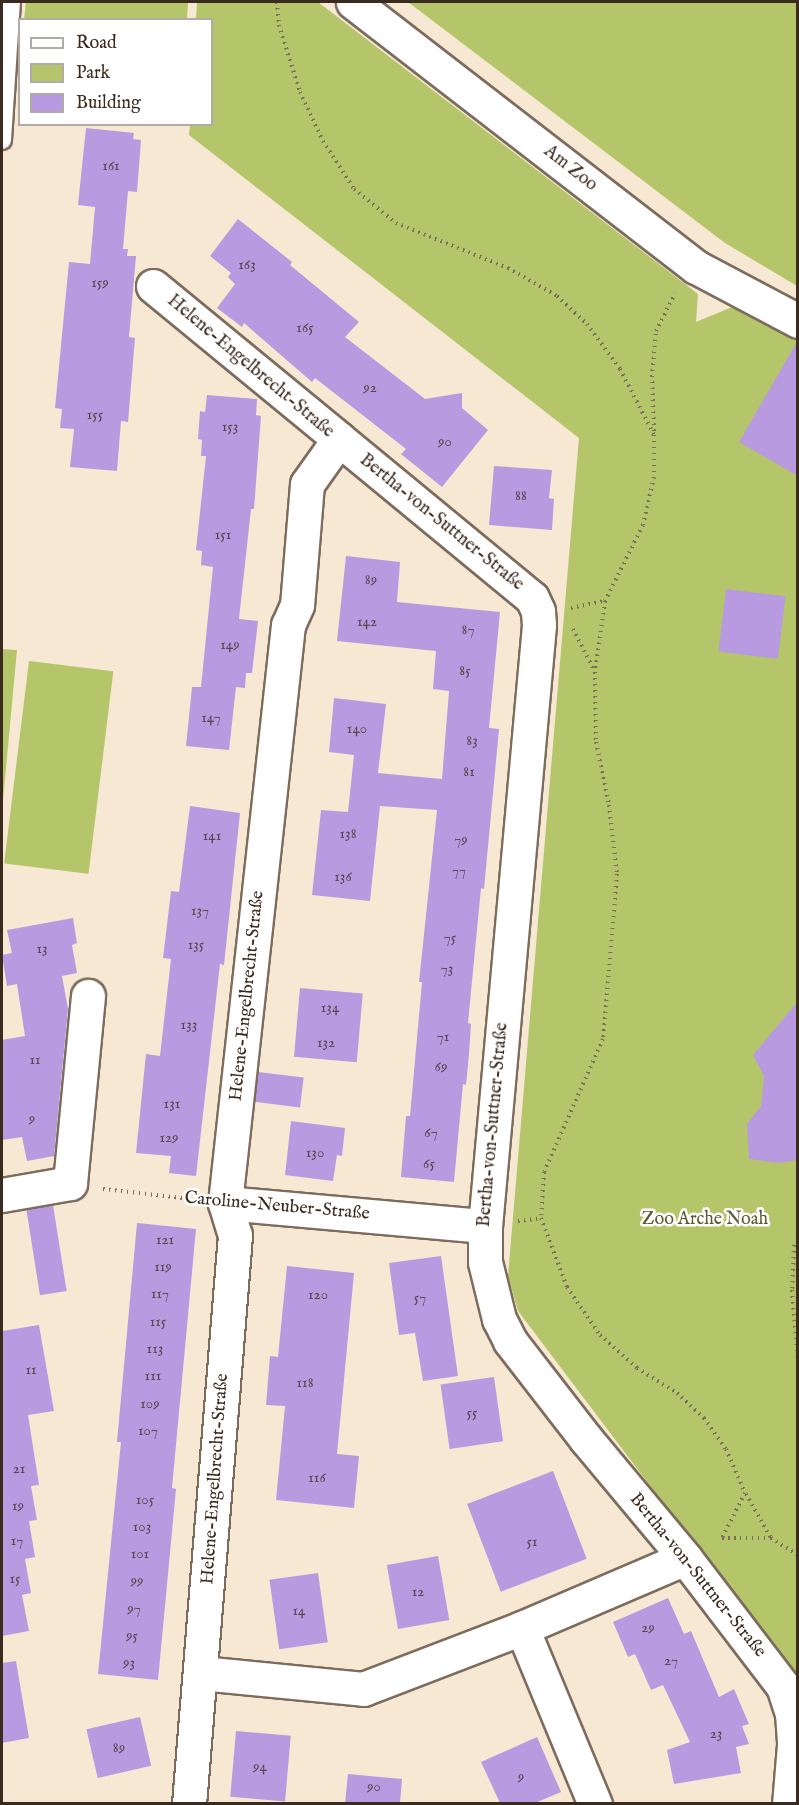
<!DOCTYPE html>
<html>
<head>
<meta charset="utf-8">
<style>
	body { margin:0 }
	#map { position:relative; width:799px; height:1805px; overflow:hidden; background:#f7e8d4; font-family:"IM FELL English",serif }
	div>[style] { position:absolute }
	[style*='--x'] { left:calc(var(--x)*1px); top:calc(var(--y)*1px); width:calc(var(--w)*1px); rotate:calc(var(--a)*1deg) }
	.green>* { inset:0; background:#b4c669; transform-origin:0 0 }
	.building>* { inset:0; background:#b89ae0; transform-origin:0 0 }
	.path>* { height:4px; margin-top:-2px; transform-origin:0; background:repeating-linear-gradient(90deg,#7d6c5e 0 1.5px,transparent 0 6px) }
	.roads { filter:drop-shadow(2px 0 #7d6c5e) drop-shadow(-2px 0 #7d6c5e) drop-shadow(0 2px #7d6c5e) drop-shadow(0 -2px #7d6c5e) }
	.service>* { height:18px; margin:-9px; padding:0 9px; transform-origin:9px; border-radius:9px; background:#fff }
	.minor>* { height:33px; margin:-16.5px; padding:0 16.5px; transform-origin:16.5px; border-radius:16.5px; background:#fff }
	span { translate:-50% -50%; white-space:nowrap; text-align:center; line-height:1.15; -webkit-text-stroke:5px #fff; paint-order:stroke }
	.number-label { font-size:15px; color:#5a464e }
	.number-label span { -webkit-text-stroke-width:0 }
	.street-label { font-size:18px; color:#3b2a1e }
	.park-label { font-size:18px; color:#5f5934 }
	.frame { position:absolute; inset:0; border:3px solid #3b2a1e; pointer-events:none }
	.legend { position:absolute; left:18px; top:18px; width:195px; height:108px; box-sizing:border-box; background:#fff; border:2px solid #b1aaa5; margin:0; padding:8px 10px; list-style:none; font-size:18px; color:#3b2a1e }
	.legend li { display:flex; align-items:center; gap:12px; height:30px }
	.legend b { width:30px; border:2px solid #b1aaa5 }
</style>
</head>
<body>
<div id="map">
	<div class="green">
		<i style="clip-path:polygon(26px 2px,172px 2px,188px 3px,187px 19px,24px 19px)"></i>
		<i style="clip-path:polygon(197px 2px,318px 2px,698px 294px,696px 322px,737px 305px,797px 338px,797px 1693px,793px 1675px,518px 1311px,508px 1276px,579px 438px,189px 135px,190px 125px,212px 124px,212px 20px,196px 19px)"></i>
		<i style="clip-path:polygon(408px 2px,797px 2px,797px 286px,725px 243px)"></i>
		<i style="clip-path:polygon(2px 649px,17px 650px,2px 811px)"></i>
		<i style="left:29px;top:661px;width:85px;height:204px;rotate:7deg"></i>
	</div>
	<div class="building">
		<i style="clip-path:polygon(86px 128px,134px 133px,133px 139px,141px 140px,137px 192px,128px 191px,123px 249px,128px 249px,127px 256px,136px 256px,129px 337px,135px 338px,128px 422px,121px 421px,117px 471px,70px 467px,74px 429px,60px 428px,62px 409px,55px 408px,69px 262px,90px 264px,95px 207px,78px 205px)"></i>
		<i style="clip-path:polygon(238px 219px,292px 262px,290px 265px,359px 322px,345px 337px,407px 385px,425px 399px,462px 393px,462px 408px,488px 430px,442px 487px,401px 454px,406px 449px,315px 378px,312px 382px,244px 323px,242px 327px,217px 308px,235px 284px,228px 277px,231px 273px,210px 256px)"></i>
		<i style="clip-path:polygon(798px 340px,798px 476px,739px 442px)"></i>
		<i style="clip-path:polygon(207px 395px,257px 399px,256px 415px,261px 416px,254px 509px,251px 509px,239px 619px,258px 621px,252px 673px,246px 673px,245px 688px,236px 687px,229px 750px,186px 746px,192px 687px,201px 687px,213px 567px,201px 565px,202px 551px,196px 550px,206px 456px,201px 456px,202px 440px,198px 439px,200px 411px,205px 412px)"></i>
		<i style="clip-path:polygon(494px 466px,552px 470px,549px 498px,554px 499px,552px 530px,489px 525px)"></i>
		<i style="clip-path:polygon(346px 556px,400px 562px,397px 602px,500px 612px,489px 728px,499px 729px,484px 889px,481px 888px,468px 1023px,471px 1024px,469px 1054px,466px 1085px,463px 1084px,454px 1182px,401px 1177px,406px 1116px,410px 1116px,422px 982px,419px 982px,437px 810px,380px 806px,370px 901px,312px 895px,321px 810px,348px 812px,354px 755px,329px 752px,334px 698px,386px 704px,378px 773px,442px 779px,449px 691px,433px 689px,436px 651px,337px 641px)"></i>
		<i style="left:726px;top:589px;width:60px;height:63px;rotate:7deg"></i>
		<i style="clip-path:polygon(190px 806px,240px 813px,224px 965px,220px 964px,196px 1176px,169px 1173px,171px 1156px,136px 1153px,146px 1054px,160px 1056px,171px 959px,163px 958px,171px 891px,179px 892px)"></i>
		<i style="clip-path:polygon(73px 918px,77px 943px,72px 945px,77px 973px,62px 976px,68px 1009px,54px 1156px,27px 1161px,22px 1137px,2px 1140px,2px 1040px,25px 1036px,17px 984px,7px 986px,2px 955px,12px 953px,7px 930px)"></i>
		<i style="left:300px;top:988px;width:63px;height:69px;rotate:5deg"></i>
		<i style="clip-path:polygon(798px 1001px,798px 1160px,779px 1163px,749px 1159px,747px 1124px,761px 1106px,764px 1076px,753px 1055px)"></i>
		<i style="left:258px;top:1072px;width:46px;height:30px;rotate:7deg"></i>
		<i style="clip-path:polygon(291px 1121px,345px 1128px,342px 1156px,337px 1155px,333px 1181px,285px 1175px)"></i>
		<i style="left:53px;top:1205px;width:87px;height:27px;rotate:81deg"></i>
		<i style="clip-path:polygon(137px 1223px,196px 1229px,172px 1488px,176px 1489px,158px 1680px,98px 1674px,121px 1442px,117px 1442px)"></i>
		<i style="clip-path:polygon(441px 1256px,458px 1376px,423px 1381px,415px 1333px,399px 1335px,389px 1263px)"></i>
		<i style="clip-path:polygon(287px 1266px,354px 1273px,337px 1454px,359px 1456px,354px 1508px,276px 1500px,285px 1406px,266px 1405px,270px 1356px,278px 1357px)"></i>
		<i style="clip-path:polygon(39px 1325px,54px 1411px,28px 1415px,39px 1485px,31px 1486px,37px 1520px,29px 1521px,35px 1557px,25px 1559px,31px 1593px,22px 1595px,29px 1631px,2px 1636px,2px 1331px)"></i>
		<i style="left:494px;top:1377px;width:65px;height:54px;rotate:82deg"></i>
		<i style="left:553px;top:1471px;width:94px;height:92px;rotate:69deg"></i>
		<i style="left:438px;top:1556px;width:65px;height:52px;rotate:80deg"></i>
		<i style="left:318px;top:1573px;width:70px;height:49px;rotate:82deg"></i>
		<i style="clip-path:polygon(668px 1598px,684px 1634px,691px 1631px,719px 1697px,734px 1689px,749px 1724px,742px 1726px,749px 1744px,736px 1747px,741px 1773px,674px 1784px,667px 1750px,690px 1742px,663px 1685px,651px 1690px,635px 1654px,628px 1657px,613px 1622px)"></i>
		<i style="clip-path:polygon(16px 1661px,29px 1738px,2px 1743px,2px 1663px)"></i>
		<i style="left:140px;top:1717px;width:50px;height:55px;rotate:77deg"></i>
		<i style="left:236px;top:1731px;width:55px;height:66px;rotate:5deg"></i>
		<i style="clip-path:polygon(537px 1737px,561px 1792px,535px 1803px,500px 1803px,481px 1762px)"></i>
		<i style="clip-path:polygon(348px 1774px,402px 1779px,400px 1803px,345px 1803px)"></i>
	</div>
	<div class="path">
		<i style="--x:277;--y:2;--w:23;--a:85"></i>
		<i style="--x:279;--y:25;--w:70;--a:72.6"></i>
		<i style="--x:300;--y:92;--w:54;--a:64.9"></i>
		<i style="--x:323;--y:141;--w:57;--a:57.1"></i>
		<i style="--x:354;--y:189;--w:54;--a:39"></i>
		<i style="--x:396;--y:223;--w:121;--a:21.9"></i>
		<i style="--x:508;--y:268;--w:56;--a:29.7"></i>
		<i style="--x:557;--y:296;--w:41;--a:43"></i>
		<i style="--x:587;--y:324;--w:56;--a:53.7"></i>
		<i style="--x:620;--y:369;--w:74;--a:62.7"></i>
		<i style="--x:654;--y:435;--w:42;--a:90"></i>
		<i style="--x:654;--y:477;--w:49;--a:102.9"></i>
		<i style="--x:643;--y:525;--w:85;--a:116.6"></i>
		<i style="--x:605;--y:601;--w:72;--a:98"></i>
		<i style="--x:595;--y:672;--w:70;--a:89.2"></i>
		<i style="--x:596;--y:742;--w:64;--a:78.3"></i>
		<i style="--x:609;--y:805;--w:69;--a:83.4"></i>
		<i style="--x:617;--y:874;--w:166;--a:94.8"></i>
		<i style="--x:603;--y:1039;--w:145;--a:113.9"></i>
		<i style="--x:544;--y:1172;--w:46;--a:93.7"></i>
		<i style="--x:541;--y:1218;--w:74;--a:69.4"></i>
		<i style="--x:567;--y:1287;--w:58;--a:55.5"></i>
		<i style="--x:600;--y:1335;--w:50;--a:41.7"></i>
		<i style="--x:637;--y:1368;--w:47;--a:32"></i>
		<i style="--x:677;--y:1393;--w:37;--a:43"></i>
		<i style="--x:704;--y:1418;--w:38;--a:55"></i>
		<i style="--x:726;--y:1449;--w:48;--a:66.6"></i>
		<i style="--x:745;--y:1493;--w:51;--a:117.1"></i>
		<i style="--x:722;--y:1538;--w:49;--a:0"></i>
		<i style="--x:771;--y:1538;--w:32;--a:32"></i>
		<i style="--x:654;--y:431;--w:54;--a:-92.1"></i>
		<i style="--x:652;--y:377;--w:46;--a:-85"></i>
		<i style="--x:656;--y:331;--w:42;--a:-63.4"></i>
		<i style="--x:571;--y:608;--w:35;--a:-12"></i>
		<i style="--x:573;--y:629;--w:46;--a:62.9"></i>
		<i style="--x:103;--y:1189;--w:89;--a:6.5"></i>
		<i style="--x:518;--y:1221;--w:23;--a:-7"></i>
		<i style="--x:798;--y:1240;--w:6;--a:129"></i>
		<i style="--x:794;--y:1245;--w:45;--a:92.5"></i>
		<i style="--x:792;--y:1290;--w:72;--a:85.2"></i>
		<i style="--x:746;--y:1494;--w:51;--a:60.4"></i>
	</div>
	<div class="roads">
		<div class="service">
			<i style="--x:2;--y:140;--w:138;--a:-86.3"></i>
		</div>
		<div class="minor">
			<i style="--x:353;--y:2;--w:433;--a:37.7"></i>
			<i style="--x:696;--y:267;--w:115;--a:27.9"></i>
			<i style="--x:153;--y:286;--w:241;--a:39.4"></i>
			<i style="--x:339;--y:439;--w:55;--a:125.4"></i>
			<i style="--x:307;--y:484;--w:121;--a:94.7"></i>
			<i style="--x:297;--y:605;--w:22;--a:114"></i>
			<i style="--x:288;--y:625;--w:581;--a:96.22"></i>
			<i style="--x:225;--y:1203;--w:34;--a:73"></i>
			<i style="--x:235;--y:1235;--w:571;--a:94.62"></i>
			<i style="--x:339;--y:439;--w:250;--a:39.5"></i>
			<i style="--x:532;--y:598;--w:14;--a:65"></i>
			<i style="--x:538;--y:611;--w:14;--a:86"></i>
			<i style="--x:539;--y:625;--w:603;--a:95.13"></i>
			<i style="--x:485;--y:1226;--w:36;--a:90"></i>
			<i style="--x:485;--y:1262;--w:59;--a:76.2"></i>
			<i style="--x:499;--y:1319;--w:25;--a:63"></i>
			<i style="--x:510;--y:1341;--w:124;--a:52.2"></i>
			<i style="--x:586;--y:1439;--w:155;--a:50.2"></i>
			<i style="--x:685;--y:1558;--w:161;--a:52.6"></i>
			<i style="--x:783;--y:1686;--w:28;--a:72"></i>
			<i style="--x:792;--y:1713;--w:32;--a:86"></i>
			<i style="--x:794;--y:1745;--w:59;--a:94.8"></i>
			<i style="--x:2;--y:1195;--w:69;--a:-10"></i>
			<i style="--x:70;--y:1183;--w:188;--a:-84.5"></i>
			<i style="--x:225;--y:1203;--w:261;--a:5.1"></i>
			<i style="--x:522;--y:1628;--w:191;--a:67.5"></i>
			<i style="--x:201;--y:1673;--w:163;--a:5.6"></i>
			<i style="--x:363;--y:1689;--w:170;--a:-21"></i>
			<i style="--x:522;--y:1628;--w:177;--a:-23.2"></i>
		</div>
	</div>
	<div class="number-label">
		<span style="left:111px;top:166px">161</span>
		<span style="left:247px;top:265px">163</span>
		<span style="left:100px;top:283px">159</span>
		<span style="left:305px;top:328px">165</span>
		<span style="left:370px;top:388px">92</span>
		<span style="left:95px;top:415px">155</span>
		<span style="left:230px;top:427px">153</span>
		<span style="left:445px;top:442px">90</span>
		<span style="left:521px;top:496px">88</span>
		<span style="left:223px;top:535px">151</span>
		<span style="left:371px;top:580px">89</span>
		<span style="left:367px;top:622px">142</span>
		<span style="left:468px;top:630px">87</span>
		<span style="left:230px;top:645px">149</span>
		<span style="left:465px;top:671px">85</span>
		<span style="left:211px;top:718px">147</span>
		<span style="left:357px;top:729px">140</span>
		<span style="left:472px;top:741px">83</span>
		<span style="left:469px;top:772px">81</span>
		<span style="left:348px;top:834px">138</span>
		<span style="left:212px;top:836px">141</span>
		<span style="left:461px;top:840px">79</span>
		<span style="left:459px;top:871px">77</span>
		<span style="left:343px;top:877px">136</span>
		<span style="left:200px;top:911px">137</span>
		<span style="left:450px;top:938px">75</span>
		<span style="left:196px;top:945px">135</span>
		<span style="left:42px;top:949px">13</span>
		<span style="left:447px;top:969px">73</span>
		<span style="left:330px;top:1008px">134</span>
		<span style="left:189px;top:1025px">133</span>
		<span style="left:443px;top:1037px">71</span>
		<span style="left:326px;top:1043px">132</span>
		<span style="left:35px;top:1060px">11</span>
		<span style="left:441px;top:1067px">69</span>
		<span style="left:172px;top:1104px">131</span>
		<span style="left:32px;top:1119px">9</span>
		<span style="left:431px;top:1133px">67</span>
		<span style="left:169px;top:1138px">129</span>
		<span style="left:315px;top:1153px">130</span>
		<span style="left:429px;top:1164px">65</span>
		<span style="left:165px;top:1240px">121</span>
		<span style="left:163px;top:1267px">119</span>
		<span style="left:160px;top:1294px">117</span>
		<span style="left:318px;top:1295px">120</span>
		<span style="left:420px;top:1298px">57</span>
		<span style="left:158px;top:1322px">115</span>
		<span style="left:155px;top:1349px">113</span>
		<span style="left:31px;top:1370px">11</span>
		<span style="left:153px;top:1376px">111</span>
		<span style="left:305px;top:1383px">118</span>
		<span style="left:150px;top:1404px">109</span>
		<span style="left:472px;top:1413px">55</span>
		<span style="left:148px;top:1431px">107</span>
		<span style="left:19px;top:1469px">21</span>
		<span style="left:317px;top:1478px">116</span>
		<span style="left:145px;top:1500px">105</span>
		<span style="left:18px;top:1506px">19</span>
		<span style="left:142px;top:1527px">103</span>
		<span style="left:17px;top:1541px">17</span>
		<span style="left:532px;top:1542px">51</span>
		<span style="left:140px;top:1554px">101</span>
		<span style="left:15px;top:1579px">15</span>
		<span style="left:137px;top:1581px">99</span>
		<span style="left:418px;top:1592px">12</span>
		<span style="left:134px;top:1609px">97</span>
		<span style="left:299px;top:1611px">14</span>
		<span style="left:648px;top:1628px">29</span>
		<span style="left:132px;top:1636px">95</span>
		<span style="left:671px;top:1661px">27</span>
		<span style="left:129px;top:1663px">93</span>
		<span style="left:716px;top:1734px">23</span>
		<span style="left:119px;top:1748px">89</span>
		<span style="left:260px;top:1767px">94</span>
		<span style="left:521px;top:1777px">9</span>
		<span style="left:374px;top:1787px">90</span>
	</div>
	<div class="street-label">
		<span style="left:570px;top:169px;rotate:38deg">Am Zoo</span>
		<span style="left:250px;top:367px;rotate:40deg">Helene-Engelbrecht-Straße</span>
		<span style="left:441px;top:523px;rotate:39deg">Bertha-von-Suttner-Straße</span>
		<span style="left:248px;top:996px;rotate:-84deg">Helene-Engelbrecht-Straße</span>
		<span style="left:494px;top:1125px;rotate:-85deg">Bertha-von-Suttner-Straße</span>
		<span style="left:277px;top:1207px;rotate:5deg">Caroline-Neuber-Straße</span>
		<span style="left:216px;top:1479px;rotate:-86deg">Helene-Engelbrecht-Straße</span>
		<span style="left:697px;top:1576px;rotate:51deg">Bertha-von-Suttner-Straße</span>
	</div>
	<div class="park-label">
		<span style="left:705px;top:1220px">Zoo Arche Noah</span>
	</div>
	<div class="frame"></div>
	<ul class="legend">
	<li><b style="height:8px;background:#fff"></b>Road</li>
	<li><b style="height:16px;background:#b4c669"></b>Park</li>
	<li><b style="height:16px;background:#b89ae0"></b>Building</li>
	</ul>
</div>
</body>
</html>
